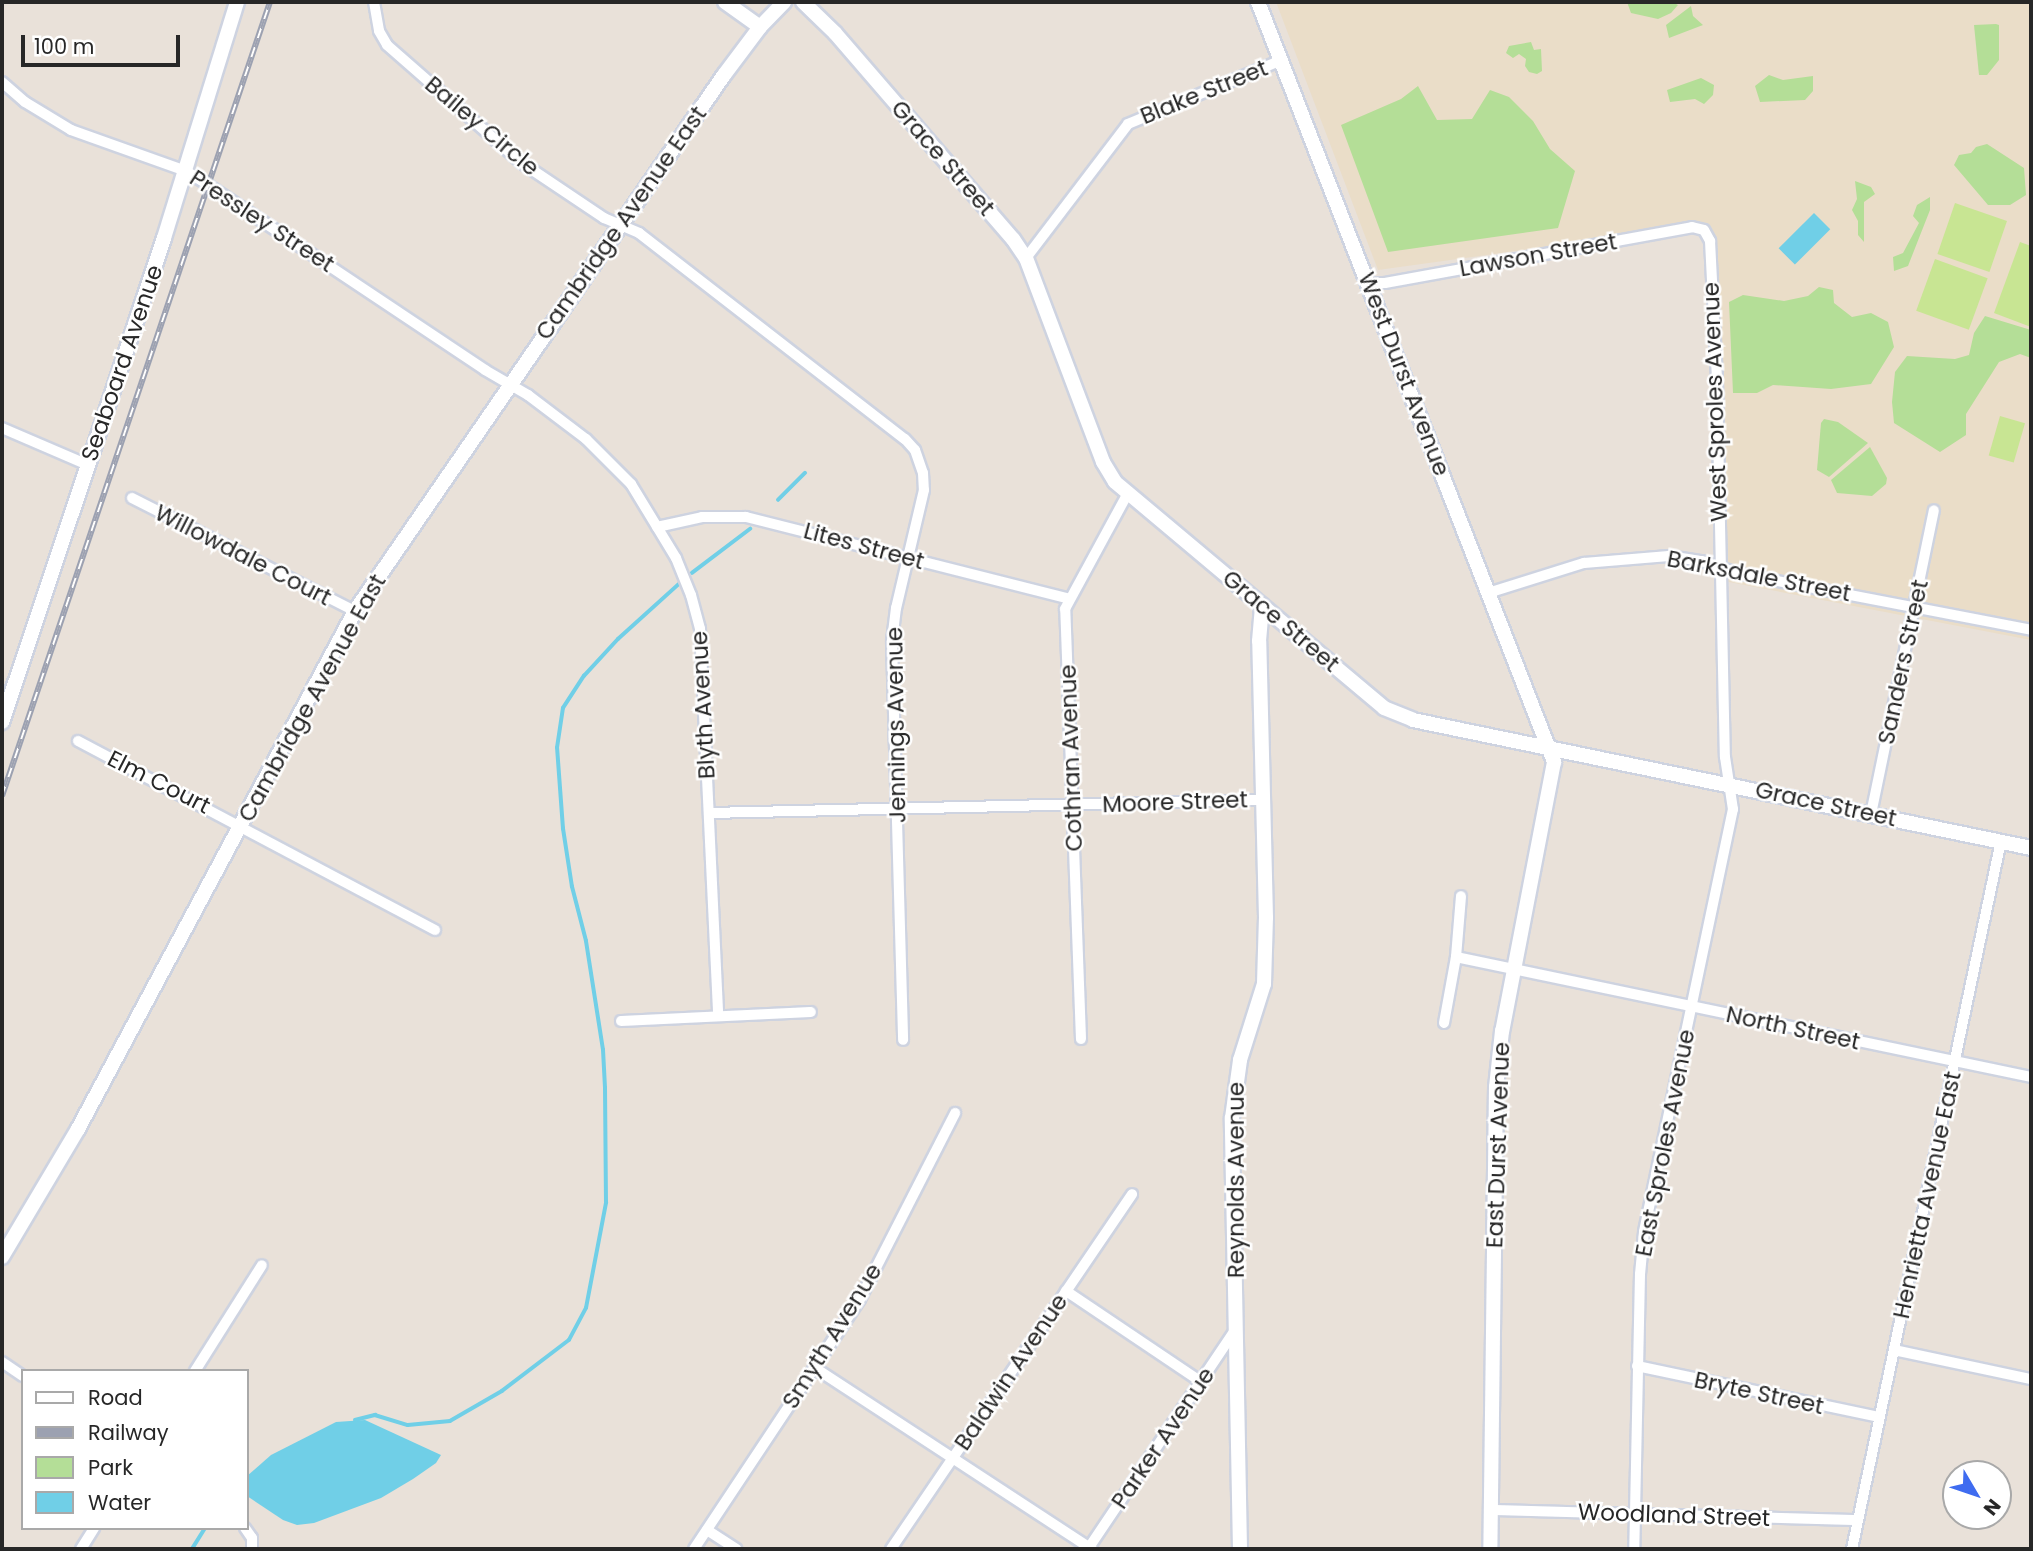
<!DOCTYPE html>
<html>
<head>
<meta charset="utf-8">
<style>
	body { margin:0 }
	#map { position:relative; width:2033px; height:1551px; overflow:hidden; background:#e9e1d9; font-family:Poppins,sans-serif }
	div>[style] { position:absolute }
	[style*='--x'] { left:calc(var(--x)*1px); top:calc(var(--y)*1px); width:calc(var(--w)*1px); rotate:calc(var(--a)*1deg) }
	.education>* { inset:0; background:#eaddc8 }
	.green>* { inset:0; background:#b4de97 }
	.pitch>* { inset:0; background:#c8e593; transform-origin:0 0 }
	.water>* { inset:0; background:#70cfe7; transform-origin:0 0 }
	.stream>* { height:3.5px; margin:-1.75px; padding:0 1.75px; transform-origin:1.75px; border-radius:1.75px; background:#70cfe7 }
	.roads { filter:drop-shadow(2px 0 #ced3e0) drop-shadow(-2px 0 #ced3e0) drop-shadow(0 2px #ced3e0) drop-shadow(0 -2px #ced3e0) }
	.street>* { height:10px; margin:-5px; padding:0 5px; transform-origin:5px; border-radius:5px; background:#fff }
	.secondary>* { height:14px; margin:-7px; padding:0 7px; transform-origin:7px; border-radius:7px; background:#fff }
	.rail>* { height:6px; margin-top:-3px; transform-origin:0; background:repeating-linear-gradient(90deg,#fff 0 10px,#9ca1b1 0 20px); box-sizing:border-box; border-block:2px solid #9ca1b1 }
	span { translate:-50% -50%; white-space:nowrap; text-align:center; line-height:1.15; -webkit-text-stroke:5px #fff; paint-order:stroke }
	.street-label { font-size:23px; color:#272727 }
	.frame { position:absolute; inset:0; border:4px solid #272727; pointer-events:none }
	.legend { position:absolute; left:21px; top:1369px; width:228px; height:161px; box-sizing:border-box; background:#fff; border:2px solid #a9a9a9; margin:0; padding:9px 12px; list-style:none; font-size:21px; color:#272727 }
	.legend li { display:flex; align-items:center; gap:14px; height:35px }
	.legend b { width:35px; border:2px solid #a9a9a9 }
	.north { position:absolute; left:1942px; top:1460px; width:70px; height:70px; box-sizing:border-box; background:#fff; border:2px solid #a9a9a9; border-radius:50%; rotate:129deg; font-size:19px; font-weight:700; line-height:28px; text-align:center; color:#272727 }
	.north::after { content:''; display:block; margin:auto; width:24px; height:32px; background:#3f6cf0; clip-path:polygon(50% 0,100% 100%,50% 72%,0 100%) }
	.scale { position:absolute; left:21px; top:35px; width:159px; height:32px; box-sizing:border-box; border:4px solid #272727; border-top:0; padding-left:9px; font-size:21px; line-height:24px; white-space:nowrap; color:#272727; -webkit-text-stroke:5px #fff; paint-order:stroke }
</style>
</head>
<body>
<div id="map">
	<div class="education">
		<i style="clip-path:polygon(1276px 2px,2031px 2px,2031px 640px,1724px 581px,1714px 240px,1697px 226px,1378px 270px)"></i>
	</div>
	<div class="green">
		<i style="clip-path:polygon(1627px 2px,1672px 2px,1678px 5px,1671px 13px,1658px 19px,1631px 13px)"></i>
		<i style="clip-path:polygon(1691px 6px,1693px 16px,1703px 25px,1669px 38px,1666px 25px)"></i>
		<i style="clip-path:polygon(1996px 24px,1999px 25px,1999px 60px,1987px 75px,1979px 75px,1974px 25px)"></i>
		<i style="clip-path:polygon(1531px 42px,1534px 50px,1541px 49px,1542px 71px,1537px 74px,1529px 72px,1525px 66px,1526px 59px,1519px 54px,1513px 58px,1506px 53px,1509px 46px)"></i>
		<i style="clip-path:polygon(1769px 75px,1783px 80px,1813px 76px,1813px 91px,1805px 100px,1760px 102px,1755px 86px)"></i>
		<i style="clip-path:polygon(1701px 78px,1714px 85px,1713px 95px,1704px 104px,1695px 99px,1670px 102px,1667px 90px)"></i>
		<i style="clip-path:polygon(1418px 86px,1437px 120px,1472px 119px,1490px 90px,1509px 97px,1533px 121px,1550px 149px,1575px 171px,1558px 228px,1388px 252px,1341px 125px,1401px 99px)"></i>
		<i style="clip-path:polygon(1987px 144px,2024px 168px,2026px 195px,2010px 205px,1988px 205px,1954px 165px,1959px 155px,1971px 153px,1976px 147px)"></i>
		<i style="clip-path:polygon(1855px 181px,1871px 187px,1875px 194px,1864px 202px,1864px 242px,1858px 235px,1858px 221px,1852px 210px,1857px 199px)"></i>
		<i style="clip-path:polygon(1930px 197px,1930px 210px,1908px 266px,1894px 271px,1893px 257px,1903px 253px,1919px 223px,1913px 216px,1917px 205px)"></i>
		<i style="clip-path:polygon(1819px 287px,1833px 290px,1834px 303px,1852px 317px,1871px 313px,1888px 322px,1894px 347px,1871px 384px,1831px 389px,1773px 385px,1757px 393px,1733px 393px,1729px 302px,1743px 295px,1784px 301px,1808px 296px)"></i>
		<i style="clip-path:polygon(1985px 316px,2031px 330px,2031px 358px,2020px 354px,1999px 362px,1966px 414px,1966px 435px,1940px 452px,1894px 423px,1892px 402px,1895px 372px,1907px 356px,1955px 359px,1969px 355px,1974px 333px)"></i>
		<i style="clip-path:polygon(1824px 419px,1838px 422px,1868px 443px,1829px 477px,1817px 470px,1821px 423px)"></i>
		<i style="clip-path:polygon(1870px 447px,1887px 478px,1886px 484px,1872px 496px,1837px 493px,1831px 480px)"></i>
	</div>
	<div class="pitch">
		<i style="left:1955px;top:203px;width:55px;height:54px;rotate:19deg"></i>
		<i style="clip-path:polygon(2020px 242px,2031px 246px,2031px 327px,1994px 313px)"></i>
		<i style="left:1935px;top:259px;width:56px;height:55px;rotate:20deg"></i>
		<i style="left:2000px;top:416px;width:26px;height:41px;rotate:16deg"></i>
	</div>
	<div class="water">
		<i style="left:1814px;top:213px;width:23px;height:50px;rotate:45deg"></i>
		<i style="clip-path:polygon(365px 1420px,441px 1455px,436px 1463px,413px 1479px,381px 1498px,314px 1523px,297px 1525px,283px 1520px,247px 1496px,247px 1476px,271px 1455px,336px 1422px)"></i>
	</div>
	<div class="stream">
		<i style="--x:778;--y:500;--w:38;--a:-45"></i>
		<i style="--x:692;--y:573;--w:73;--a:-37.2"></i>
		<i style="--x:355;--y:1420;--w:21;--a:-14"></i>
		<i style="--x:375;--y:1415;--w:34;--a:17"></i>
		<i style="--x:408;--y:1425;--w:42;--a:-5.4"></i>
		<i style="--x:450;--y:1421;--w:60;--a:-30"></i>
		<i style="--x:502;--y:1391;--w:84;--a:-37.3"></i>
		<i style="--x:569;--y:1340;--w:36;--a:-62"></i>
		<i style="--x:586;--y:1308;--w:107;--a:-79.2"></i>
		<i style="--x:606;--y:1203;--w:115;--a:-90.5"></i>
		<i style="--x:605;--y:1088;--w:38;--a:-93"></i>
		<i style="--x:603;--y:1050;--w:110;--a:-98.9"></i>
		<i style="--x:586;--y:941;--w:56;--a:-104.5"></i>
		<i style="--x:572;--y:887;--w:59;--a:-98.8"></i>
		<i style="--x:563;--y:829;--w:81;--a:-94.2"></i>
		<i style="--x:557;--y:748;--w:40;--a:-81.5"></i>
		<i style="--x:563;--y:708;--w:38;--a:-57"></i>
		<i style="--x:584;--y:676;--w:50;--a:-47.4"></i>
		<i style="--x:618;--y:639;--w:85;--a:-42.1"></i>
		<i style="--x:192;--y:1549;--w:25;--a:-58"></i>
	</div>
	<div class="roads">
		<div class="street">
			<i style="--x:374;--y:2;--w:29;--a:80"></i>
			<i style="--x:379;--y:31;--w:16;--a:60"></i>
			<i style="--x:387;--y:45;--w:179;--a:41.2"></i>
			<i style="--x:522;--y:163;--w:99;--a:33.9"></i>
			<i style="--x:604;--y:218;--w:38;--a:23"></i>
			<i style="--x:639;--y:233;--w:336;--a:37.8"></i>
			<i style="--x:905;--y:439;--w:15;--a:48"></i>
			<i style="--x:915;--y:450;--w:24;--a:71"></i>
			<i style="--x:923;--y:473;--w:17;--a:87"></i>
			<i style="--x:924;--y:490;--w:121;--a:103.3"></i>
			<i style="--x:896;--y:608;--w:34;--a:97"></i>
			<i style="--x:892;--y:642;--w:398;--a:88.4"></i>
			<i style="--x:2;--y:82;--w:30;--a:41"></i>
			<i style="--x:25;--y:102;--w:54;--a:31.3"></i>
			<i style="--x:71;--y:130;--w:122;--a:19.6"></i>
			<i style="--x:186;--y:171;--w:26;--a:32"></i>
			<i style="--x:208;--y:185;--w:333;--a:33.7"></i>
			<i style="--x:485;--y:370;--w:50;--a:30.2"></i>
			<i style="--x:528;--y:395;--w:73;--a:37.2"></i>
			<i style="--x:586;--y:439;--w:64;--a:45"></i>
			<i style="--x:631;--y:484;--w:87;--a:58.7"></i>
			<i style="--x:676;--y:558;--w:40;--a:68"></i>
			<i style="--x:691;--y:595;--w:35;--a:75"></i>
			<i style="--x:700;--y:629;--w:387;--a:87.3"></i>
			<i style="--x:1026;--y:258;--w:168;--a:-52.7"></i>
			<i style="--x:1128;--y:124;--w:167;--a:-22.6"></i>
			<i style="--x:1368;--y:283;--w:17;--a:0"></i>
			<i style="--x:1385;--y:283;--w:312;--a:-10.3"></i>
			<i style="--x:1692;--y:227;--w:12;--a:14"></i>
			<i style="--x:1704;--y:230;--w:13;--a:61"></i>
			<i style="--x:1710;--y:241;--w:140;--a:87.1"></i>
			<i style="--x:1717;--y:381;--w:376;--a:88.8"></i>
			<i style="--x:1725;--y:757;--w:53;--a:81.3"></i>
			<i style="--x:1733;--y:809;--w:432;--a:101.9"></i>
			<i style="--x:1644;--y:1232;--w:42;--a:95.4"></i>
			<i style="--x:1640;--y:1274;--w:275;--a:91.2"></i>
			<i style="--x:2;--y:428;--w:94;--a:23.3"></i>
			<i style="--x:132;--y:498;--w:250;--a:26.9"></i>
			<i style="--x:657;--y:527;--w:46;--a:-12.5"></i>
			<i style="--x:702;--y:517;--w:44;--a:0"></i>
			<i style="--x:746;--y:517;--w:333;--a:14.2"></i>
			<i style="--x:1488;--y:593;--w:101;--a:-17.4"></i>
			<i style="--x:1584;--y:563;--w:85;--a:-4.7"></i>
			<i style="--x:1669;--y:556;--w:33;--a:9"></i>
			<i style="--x:1702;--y:561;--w:36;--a:19"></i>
			<i style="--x:1736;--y:573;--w:300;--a:10.9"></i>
			<i style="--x:78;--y:741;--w:404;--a:27.9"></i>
			<i style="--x:709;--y:813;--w:554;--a:-1.34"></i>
			<i style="--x:1871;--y:814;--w:310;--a:-78.3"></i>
			<i style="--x:1456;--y:957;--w:587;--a:11.79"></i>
			<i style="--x:621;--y:1021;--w:190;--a:-2.7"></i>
			<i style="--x:1444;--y:1023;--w:67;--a:-79.7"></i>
			<i style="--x:1456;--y:957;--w:61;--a:-85.3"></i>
			<i style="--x:1081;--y:1039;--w:430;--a:-92.1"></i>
			<i style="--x:1065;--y:609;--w:132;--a:-61.5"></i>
			<i style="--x:1066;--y:1291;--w:161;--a:33.9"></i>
			<i style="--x:1894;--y:1350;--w:140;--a:12"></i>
			<i style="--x:2;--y:1362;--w:25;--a:34"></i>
			<i style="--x:1637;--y:1366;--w:248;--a:11.9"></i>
			<i style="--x:815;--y:1368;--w:331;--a:33.2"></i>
			<i style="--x:195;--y:1371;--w:125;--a:-57.7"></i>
			<i style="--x:1491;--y:1510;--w:366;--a:1.6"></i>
			<i style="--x:245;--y:1528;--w:12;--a:55"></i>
			<i style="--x:252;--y:1538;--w:11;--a:90"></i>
			<i style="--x:707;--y:1530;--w:35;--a:33"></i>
			<i style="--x:81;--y:1549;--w:25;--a:-58"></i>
			<i style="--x:694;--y:1549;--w:300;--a:-56.4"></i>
			<i style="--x:860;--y:1299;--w:209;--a:-62.9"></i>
			<i style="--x:891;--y:1549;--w:429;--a:-55.8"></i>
			<i style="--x:1088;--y:1549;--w:264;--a:-56.1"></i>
			<i style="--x:1852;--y:1549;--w:724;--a:-78.12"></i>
		</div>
		<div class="secondary">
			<i style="--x:725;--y:2;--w:43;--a:35.5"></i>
			<i style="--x:803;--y:2;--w:45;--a:44.1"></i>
			<i style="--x:835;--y:33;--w:272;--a:49.2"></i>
			<i style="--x:1013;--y:239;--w:23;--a:56"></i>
			<i style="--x:1026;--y:258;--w:218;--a:69.3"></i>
			<i style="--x:1103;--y:462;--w:23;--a:59"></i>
			<i style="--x:1115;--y:482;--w:351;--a:40"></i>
			<i style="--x:1384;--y:708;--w:31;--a:22"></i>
			<i style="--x:1413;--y:720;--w:631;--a:11.7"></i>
			<i style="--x:1258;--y:2;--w:816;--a:68.72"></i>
			<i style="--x:1554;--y:762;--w:274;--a:100.9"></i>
			<i style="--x:1502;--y:1031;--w:56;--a:96.1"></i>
			<i style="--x:1496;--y:1087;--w:462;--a:90.7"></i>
			<i style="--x:2;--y:722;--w:510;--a:-71.49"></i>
			<i style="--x:164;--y:238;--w:247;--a:-72.8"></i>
			<i style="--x:2;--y:1257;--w:149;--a:-59.3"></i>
			<i style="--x:78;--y:1129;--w:587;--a:-61.86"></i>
			<i style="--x:355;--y:611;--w:651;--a:-55.46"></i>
			<i style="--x:724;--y:75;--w:60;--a:-53.1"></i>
			<i style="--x:760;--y:27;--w:35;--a:-46"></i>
			<i style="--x:1240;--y:1549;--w:431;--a:-91.1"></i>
			<i style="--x:1232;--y:1118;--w:59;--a:-82.1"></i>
			<i style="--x:1240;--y:1060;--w:80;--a:-72.5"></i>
			<i style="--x:1264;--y:984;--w:66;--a:-88.3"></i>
			<i style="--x:1266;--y:918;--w:277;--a:-91.4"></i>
			<i style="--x:1259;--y:641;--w:36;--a:-85"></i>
		</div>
	</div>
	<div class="rail">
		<i style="--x:2;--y:796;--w:838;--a:-71.35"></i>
	</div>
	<div class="street-label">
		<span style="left:1204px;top:92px;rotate:-22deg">Blake Street</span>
		<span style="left:482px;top:126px;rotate:40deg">Bailey Circle</span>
		<span style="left:943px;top:158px;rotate:49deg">Grace Street</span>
		<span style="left:262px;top:221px;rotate:33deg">Pressley Street</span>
		<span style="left:621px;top:223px;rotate:-55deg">Cambridge Avenue East</span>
		<span style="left:1538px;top:255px;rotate:-10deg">Lawson Street</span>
		<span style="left:122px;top:363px;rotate:-71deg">Seaboard Avenue</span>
		<span style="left:1404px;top:374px;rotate:69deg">West Durst Avenue</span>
		<span style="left:1715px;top:402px;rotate:-92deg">West Sproles Avenue</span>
		<span style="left:864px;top:546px;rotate:15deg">Lites Street</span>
		<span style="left:243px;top:555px;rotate:27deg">Willowdale Court</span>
		<span style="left:1759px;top:576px;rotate:11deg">Barksdale Street</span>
		<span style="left:1281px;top:621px;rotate:40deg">Grace Street</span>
		<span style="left:1903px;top:662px;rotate:-78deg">Sanders Street</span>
		<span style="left:312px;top:698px;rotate:-61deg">Cambridge Avenue East</span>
		<span style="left:703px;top:705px;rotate:-93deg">Blyth Avenue</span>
		<span style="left:896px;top:725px;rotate:-91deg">Jennings Avenue</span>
		<span style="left:1071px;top:758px;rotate:-92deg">Cothran Avenue</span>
		<span style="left:159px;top:782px;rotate:27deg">Elm Court</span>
		<span style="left:1175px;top:802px;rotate:-2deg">Moore Street</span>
		<span style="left:1826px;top:804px;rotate:12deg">Grace Street</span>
		<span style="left:1793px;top:1028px;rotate:12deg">North Street</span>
		<span style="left:1665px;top:1143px;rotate:-79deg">East Sproles Avenue</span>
		<span style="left:1498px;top:1145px;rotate:-88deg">East Durst Avenue</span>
		<span style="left:1236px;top:1180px;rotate:-90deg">Reynolds Avenue</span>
		<span style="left:1927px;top:1195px;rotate:-78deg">Henrietta Avenue East</span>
		<span style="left:832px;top:1336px;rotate:-58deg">Smyth Avenue</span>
		<span style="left:1011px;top:1372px;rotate:-56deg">Baldwin Avenue</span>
		<span style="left:1759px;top:1393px;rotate:12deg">Bryte Street</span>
		<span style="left:1163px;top:1438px;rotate:-56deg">Parker Avenue</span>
		<span style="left:1674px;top:1515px;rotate:2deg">Woodland Street</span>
	</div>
	<div class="frame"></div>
	<ul class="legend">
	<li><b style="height:9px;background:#fff"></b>Road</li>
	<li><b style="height:9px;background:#9ca1b1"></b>Railway</li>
	<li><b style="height:19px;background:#b4de97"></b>Park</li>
	<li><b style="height:19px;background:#70cfe7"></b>Water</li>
	</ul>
	<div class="north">N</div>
	<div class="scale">100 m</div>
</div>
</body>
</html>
